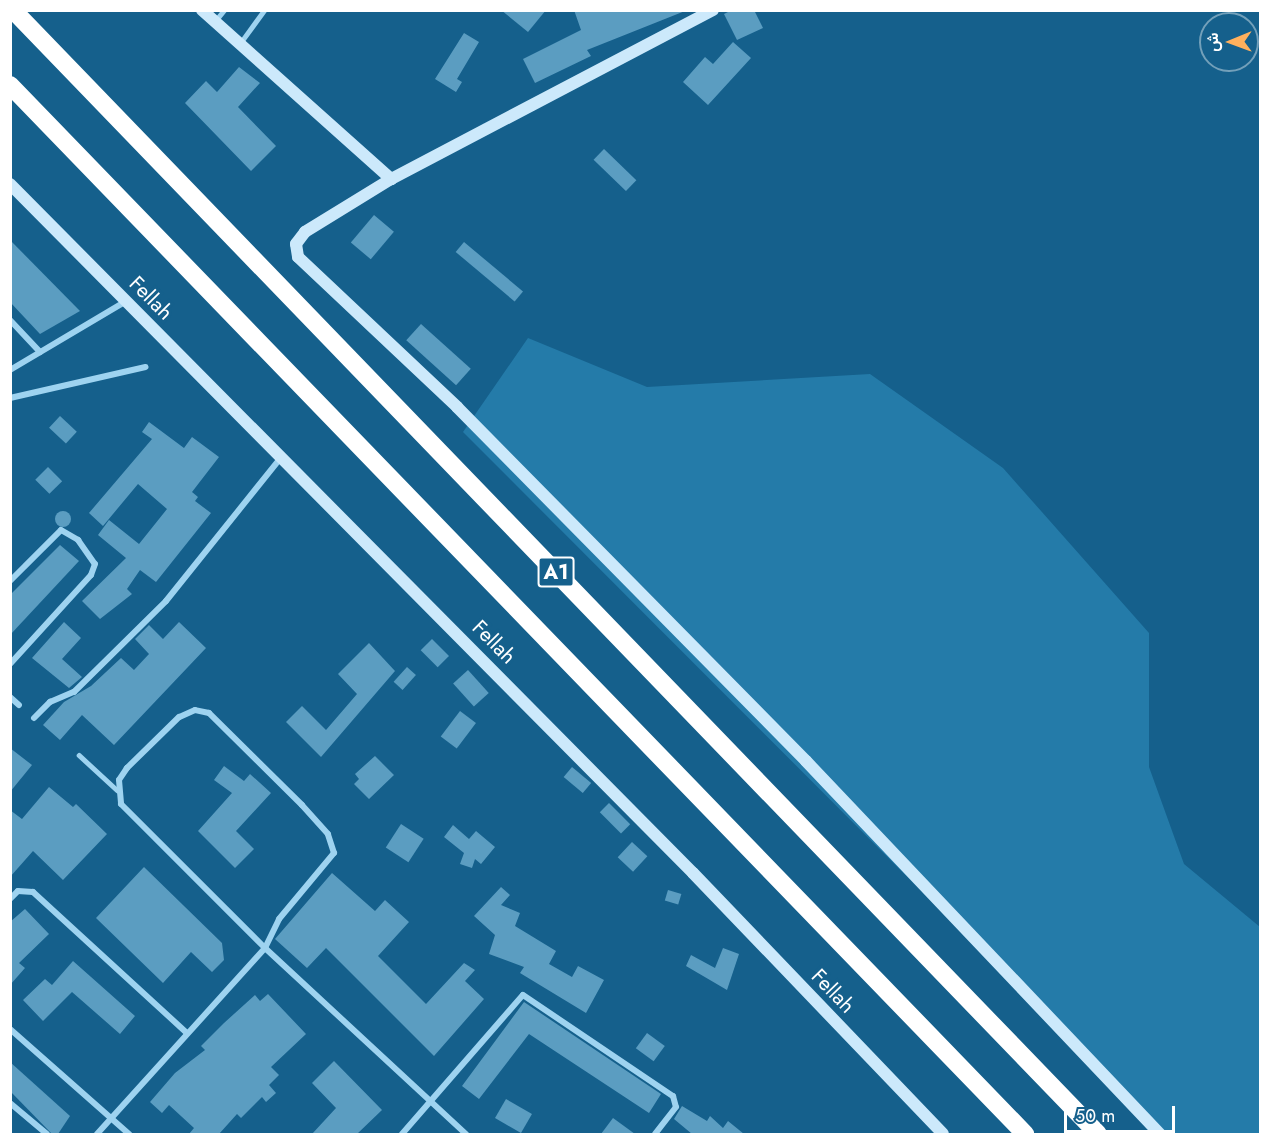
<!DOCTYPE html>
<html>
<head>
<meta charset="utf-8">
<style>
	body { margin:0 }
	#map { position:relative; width:1271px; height:1145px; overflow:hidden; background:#15608c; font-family:Jost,Vazirmatn,sans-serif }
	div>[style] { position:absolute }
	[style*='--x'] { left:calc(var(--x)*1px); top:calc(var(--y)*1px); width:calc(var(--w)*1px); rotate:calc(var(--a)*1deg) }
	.green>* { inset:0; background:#247ba9 }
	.building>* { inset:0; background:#5b9dc1; transform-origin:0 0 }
	.round { border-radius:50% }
	.lane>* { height:4.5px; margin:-2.25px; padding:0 2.25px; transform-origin:2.25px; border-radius:2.25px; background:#9ed3f0 }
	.street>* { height:6px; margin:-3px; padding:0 3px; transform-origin:3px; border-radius:3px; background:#9ed3f0 }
	.secondary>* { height:12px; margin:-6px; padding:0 6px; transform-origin:6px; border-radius:6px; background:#cce9fb }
	.highway>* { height:18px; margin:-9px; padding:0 9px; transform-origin:9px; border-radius:9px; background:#fff }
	span { translate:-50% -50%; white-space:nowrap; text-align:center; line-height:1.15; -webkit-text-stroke:6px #15608c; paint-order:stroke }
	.shield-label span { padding:2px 4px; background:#15608c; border:2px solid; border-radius:4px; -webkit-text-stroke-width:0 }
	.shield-label { font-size:20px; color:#fff; font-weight:700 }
	.street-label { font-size:21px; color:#fff }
	.frame { position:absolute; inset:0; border:12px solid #fff; pointer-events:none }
	.north { position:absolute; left:1199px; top:12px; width:60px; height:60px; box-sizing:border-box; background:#15608c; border:2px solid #73a0ba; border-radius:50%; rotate:269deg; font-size:16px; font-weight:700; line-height:24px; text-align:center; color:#fff }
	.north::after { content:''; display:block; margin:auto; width:21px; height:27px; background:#ffb05d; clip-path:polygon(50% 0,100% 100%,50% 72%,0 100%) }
	.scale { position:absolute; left:1064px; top:1106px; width:111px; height:27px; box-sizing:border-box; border:3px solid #fff; border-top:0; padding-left:8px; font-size:18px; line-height:21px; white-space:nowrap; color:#fff; -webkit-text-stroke:4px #15608c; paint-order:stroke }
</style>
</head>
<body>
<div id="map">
	<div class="green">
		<i style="clip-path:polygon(528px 338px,647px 387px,870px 374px,1003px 468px,1149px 633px,1149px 767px,1184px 864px,1260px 927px,1260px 1134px,1164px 1134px,463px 432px)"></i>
	</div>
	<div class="building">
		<i style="clip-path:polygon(501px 10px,546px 10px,528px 32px)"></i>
		<i style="clip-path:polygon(574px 10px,685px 10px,685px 11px,587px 50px,591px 56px,535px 83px,523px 59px,581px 30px)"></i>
		<i style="clip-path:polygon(732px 10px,754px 10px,763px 28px,737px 40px,724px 14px)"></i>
		<i style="clip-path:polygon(464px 33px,479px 42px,457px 79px,462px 82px,456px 92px,435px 79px)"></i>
		<i style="clip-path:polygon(733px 42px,751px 58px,708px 105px,683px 82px,705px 57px,713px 64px)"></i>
		<i style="clip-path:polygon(239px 67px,260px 83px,238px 107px,276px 146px,251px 171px,185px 103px,206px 81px,217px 92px)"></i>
		<i style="left:604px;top:149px;width:45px;height:15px;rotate:44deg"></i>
		<i style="left:374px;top:215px;width:26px;height:36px;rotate:40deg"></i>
		<i style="clip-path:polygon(10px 240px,80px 311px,40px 334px,10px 302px)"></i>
		<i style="left:464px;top:242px;width:77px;height:13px;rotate:40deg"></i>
		<i style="left:421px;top:324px;width:67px;height:22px;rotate:42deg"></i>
		<i style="left:60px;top:416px;width:23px;height:16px;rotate:43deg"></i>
		<i style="clip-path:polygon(149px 422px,184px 448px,192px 437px,219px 457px,192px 492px,198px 497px,195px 501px,211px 513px,156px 582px,140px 570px,127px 589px,132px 594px,100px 619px,82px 601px,126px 558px,98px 535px,109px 520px,139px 544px,167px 509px,138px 484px,103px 526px,89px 513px,152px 439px,142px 432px)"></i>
		<i style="left:48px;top:467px;width:20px;height:18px;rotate:45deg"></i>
		<i class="round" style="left:55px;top:511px;width:16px;height:16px"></i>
		<i style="clip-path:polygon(60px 545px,79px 561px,10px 635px,10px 595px)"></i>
		<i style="clip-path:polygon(64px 622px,81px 638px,62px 659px,82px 677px,69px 688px,32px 658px)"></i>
		<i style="clip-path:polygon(179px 622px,206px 648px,114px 745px,82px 715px,60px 740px,43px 725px,64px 702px,91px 686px,121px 658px,134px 670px,149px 654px,135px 639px,149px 625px,163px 639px)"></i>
		<i style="left:432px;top:639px;width:24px;height:16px;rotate:45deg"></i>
		<i style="clip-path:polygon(369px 643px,395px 671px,321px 757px,286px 722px,302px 706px,326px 730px,357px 694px,338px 674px)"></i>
		<i style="left:407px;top:667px;width:12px;height:20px;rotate:42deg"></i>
		<i style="left:468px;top:670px;width:31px;height:20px;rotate:48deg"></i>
		<i style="left:460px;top:711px;width:20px;height:32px;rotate:37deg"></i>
		<i style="clip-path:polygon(10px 748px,32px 765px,10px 792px)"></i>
		<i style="clip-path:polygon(375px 756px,394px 775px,369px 799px,354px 784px,359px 779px,355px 774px)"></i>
		<i style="clip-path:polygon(224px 766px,244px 781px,250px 774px,271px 793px,236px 831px,254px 849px,235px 868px,198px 831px,232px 793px,214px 780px)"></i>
		<i style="left:572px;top:767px;width:25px;height:13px;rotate:40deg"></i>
		<i style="clip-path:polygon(49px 787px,73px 807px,76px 804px,107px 834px,63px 880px,33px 851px,10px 877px,10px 810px,22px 819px)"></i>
		<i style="left:609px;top:803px;width:30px;height:13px;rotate:45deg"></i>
		<i style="left:401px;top:824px;width:27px;height:28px;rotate:33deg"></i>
		<i style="clip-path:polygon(453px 825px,469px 839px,476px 831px,495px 847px,481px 864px,475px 859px,472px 868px,460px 864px,464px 853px,444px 837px)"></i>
		<i style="left:632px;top:842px;width:21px;height:21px;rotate:43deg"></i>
		<i style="clip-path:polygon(144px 867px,222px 943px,224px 960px,212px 972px,191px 952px,163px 983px,96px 918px)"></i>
		<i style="clip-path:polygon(332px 873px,375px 911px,385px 900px,409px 922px,378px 956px,426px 1004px,464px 963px,475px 970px,465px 981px,484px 999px,434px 1056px,326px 948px,307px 968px,275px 939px)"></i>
		<i style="clip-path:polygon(501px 887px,510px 895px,501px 905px,520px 913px,515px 926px,556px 951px,549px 964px,572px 977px,578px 966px,604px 980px,586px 1013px,520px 973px,524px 967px,489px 954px,495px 935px,474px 916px)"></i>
		<i style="left:668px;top:890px;width:14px;height:11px;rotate:17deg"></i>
		<i style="clip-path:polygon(25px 909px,49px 934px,19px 963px,25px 968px,10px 985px,10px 922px)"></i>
		<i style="clip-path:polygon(723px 948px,739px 954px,727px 990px,686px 966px,691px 955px,715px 968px)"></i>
		<i style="clip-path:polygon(73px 961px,135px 1016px,120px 1034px,72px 992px,43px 1021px,23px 1000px,45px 979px,52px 985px)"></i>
		<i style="clip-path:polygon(268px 994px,306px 1034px,271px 1067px,279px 1075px,269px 1085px,276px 1093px,266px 1102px,262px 1097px,241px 1118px,237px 1114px,219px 1134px,189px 1134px,194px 1128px,169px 1105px,162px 1113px,150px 1102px,175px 1073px,205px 1050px,201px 1046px,224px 1023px,255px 995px,260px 1001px)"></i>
		<i style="clip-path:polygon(524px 1002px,661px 1094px,649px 1113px,529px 1034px,479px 1099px,462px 1086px)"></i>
		<i style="left:647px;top:1033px;width:22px;height:19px;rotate:36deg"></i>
		<i style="clip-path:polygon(334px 1061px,382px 1110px,357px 1134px,312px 1134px,336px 1108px,312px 1083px)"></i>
		<i style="clip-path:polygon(10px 1062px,70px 1116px,58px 1134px,52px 1134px,10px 1091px)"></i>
		<i style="left:506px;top:1099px;width:30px;height:22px;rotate:30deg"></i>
		<i style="clip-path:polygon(682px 1106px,707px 1121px,710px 1116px,723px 1128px,728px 1121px,744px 1134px,692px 1134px,674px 1119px)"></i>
		<i style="clip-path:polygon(613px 1118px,635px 1134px,601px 1134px)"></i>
	</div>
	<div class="lane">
		<i style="--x:216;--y:20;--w:13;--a:-51"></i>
		<i style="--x:241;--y:42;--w:39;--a:-54"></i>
		<i style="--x:79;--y:755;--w:52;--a:42.6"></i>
	</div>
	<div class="street">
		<i style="--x:10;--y:320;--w:44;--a:46.8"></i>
		<i style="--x:10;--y:370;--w:135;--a:-30.7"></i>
		<i style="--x:10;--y:398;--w:139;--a:-12.9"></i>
		<i style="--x:10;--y:581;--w:72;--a:-45"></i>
		<i style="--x:61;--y:530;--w:20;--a:30"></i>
		<i style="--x:78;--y:540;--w:29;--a:55"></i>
		<i style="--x:95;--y:564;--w:12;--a:110"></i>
		<i style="--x:91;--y:575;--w:120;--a:132.3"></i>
		<i style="--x:10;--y:697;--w:12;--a:42"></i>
		<i style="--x:34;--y:718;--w:23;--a:-45"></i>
		<i style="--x:50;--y:702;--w:26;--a:-23"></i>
		<i style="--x:74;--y:692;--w:129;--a:-44.7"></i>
		<i style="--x:166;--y:601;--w:186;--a:-51.3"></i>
		<i style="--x:10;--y:899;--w:11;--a:-45"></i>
		<i style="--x:18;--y:891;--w:15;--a:4"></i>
		<i style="--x:33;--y:892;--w:209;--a:42.5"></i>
		<i style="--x:10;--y:1029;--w:159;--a:41.4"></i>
		<i style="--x:10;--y:1103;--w:48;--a:40"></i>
		<i style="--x:97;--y:1134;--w:251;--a:-47.9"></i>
		<i style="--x:265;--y:948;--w:32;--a:-64"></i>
		<i style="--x:279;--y:919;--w:86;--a:-50.2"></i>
		<i style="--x:334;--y:853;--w:20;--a:-108"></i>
		<i style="--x:328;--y:834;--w:39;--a:-132"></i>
		<i style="--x:302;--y:805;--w:131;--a:-135.3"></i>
		<i style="--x:209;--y:713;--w:14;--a:-168"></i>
		<i style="--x:195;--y:710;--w:17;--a:156"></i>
		<i style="--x:179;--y:717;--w:73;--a:135.6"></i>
		<i style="--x:127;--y:768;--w:14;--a:124"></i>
		<i style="--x:119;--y:780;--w:24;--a:85"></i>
		<i style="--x:121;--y:804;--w:204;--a:45"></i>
		<i style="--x:265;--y:948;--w:274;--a:42.8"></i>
		<i style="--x:402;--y:1134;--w:184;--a:-49"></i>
		<i style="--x:523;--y:995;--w:181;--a:34"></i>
		<i style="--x:673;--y:1096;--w:11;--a:75"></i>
		<i style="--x:676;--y:1107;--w:34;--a:128"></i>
	</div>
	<div class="secondary">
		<i style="--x:202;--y:10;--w:254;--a:41.8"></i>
		<i style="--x:713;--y:10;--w:364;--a:152.3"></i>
		<i style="--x:391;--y:179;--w:101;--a:148.4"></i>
		<i style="--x:305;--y:232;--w:15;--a:127"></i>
		<i style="--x:296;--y:244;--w:13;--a:81"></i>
		<i style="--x:298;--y:257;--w:219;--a:43.3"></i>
		<i style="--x:457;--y:407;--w:497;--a:45.4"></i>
		<i style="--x:806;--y:761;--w:514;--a:46.5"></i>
		<i style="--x:10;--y:184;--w:970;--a:45.25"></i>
		<i style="--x:693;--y:873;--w:361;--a:46.2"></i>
	</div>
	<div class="highway">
		<i style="--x:13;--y:10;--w:1562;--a:46.01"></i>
		<i style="--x:10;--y:85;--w:1460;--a:45.94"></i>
	</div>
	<div class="shield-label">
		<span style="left:556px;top:572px">A1</span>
	</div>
	<div class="street-label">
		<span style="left:151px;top:298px;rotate:45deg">Fellah</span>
		<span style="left:494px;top:642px;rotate:45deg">Fellah</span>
		<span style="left:833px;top:991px;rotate:46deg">Fellah</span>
	</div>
	<div class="frame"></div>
	<div class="north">ش</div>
	<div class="scale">50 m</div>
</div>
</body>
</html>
